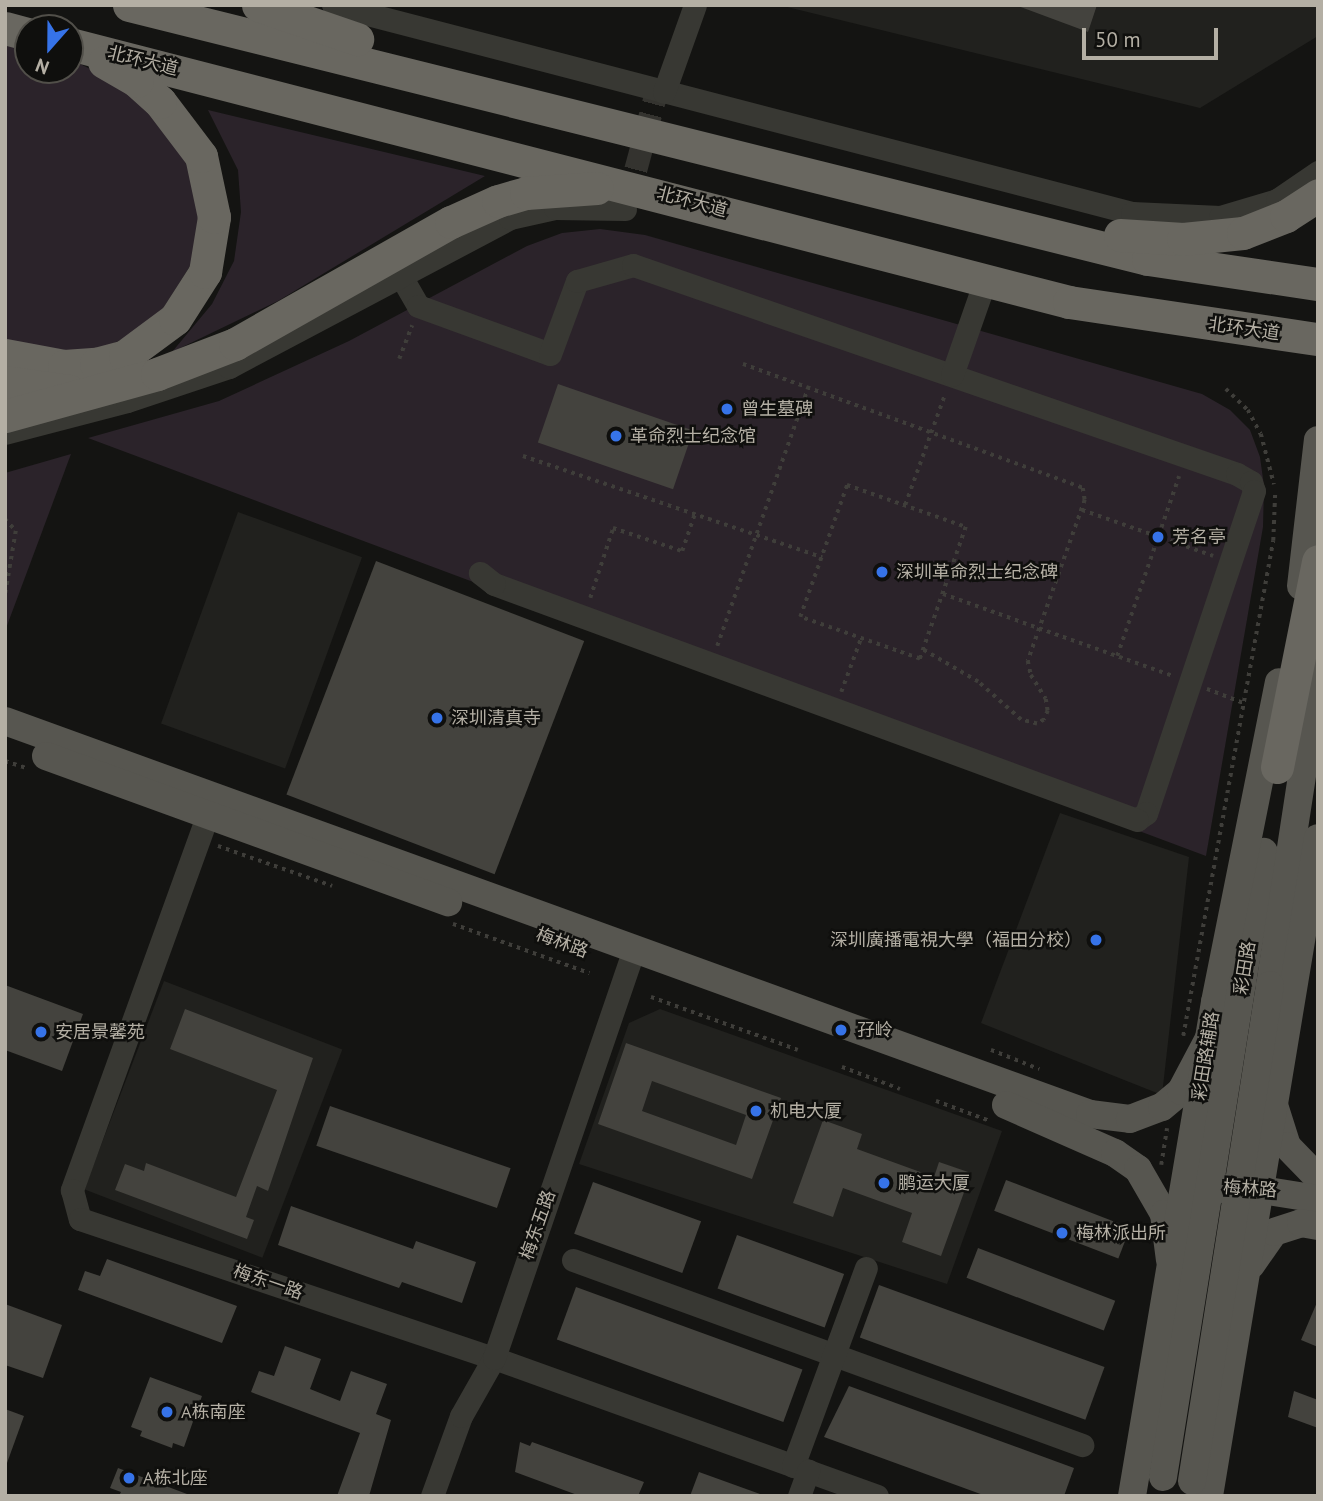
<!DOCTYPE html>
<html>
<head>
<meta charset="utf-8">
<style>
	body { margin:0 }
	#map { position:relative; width:1323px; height:1501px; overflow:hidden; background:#141412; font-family:"PT Sans","Noto Sans SC",sans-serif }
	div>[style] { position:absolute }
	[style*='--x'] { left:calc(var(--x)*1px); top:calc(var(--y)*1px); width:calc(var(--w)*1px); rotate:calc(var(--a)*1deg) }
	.built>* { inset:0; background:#21211e; transform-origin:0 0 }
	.green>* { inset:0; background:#2b232a }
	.building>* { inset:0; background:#44433e; transform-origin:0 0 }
	.minor-tunnel>* { height:23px; margin-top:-11.5px; transform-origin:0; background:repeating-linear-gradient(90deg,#34332f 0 23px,transparent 0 34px) }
	.path>* { height:3.5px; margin-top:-1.75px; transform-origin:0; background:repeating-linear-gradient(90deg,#3f3e3a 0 3.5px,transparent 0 8.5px) }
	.minor>* { height:23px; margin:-11.5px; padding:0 11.5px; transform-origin:11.5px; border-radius:11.5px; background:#383833 }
	.major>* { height:28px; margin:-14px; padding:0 14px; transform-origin:14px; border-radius:14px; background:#575650 }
	.highway>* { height:33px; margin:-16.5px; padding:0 16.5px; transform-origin:16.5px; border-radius:16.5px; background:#696760 }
	.major-bridge>* { height:28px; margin:-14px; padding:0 14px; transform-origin:14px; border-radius:14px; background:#575650 }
	.dots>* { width:19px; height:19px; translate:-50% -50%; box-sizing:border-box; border:4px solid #0f0f0d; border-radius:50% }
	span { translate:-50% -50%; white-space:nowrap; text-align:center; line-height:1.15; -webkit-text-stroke:5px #0f0f0d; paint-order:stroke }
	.street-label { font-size:18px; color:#b4afa4 }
	.poi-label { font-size:18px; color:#b4afa4 }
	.left { translate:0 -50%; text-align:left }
	.right { translate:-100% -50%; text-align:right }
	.frame { position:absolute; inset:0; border:7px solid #b4afa4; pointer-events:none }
	.north { position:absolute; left:14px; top:14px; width:70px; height:70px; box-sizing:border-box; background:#0f0f0d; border:2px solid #514f49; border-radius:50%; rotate:201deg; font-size:19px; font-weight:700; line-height:28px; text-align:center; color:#b4afa4 }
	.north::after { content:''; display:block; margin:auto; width:24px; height:32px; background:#3673e8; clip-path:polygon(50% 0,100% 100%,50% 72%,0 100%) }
	.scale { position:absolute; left:1082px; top:28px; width:136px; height:32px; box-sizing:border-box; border:4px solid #b4afa4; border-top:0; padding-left:9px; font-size:21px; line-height:24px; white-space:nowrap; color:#b4afa4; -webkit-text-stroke:5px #0f0f0d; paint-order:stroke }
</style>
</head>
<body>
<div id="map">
	<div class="built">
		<i style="clip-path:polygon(779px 5px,1318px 5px,1318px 36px,1200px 108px)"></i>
		<i style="left:238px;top:512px;width:132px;height:225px;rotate:20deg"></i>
		<i style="clip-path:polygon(1060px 813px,1189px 857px,1162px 1095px,981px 1023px)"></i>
		<i style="left:164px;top:981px;width:191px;height:223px;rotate:21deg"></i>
		<i style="clip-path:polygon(660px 1009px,1002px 1131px,947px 1284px,579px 1164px,629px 1023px)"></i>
	</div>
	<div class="green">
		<i style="clip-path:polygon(5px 44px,28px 49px,28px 70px,70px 70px,70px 59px,133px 90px,198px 174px,199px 252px,152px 326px,90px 354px,5px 341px)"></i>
		<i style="clip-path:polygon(208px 110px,485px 176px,278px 301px,172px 352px,212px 304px,234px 261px,241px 212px,238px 170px)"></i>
		<i style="clip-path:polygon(600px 229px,645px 235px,1202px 394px,1230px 410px,1250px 430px,1260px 457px,1264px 486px,1263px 527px,1206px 856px,88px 438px,219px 401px,349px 341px,527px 246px,562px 233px)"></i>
		<i style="clip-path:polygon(71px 454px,5px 631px,5px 473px)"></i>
	</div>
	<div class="building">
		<i style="clip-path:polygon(1015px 5px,1097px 5px,1088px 32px)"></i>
		<i style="left:558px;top:384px;width:143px;height:62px;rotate:19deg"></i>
		<i style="left:376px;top:561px;width:223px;height:250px;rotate:21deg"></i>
		<i style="clip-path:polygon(5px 985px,83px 1014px,62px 1071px,5px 1050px)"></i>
		<i style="clip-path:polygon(185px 1009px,313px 1058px,268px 1191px,257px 1186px,246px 1217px,254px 1220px,247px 1239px,115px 1190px,125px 1164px,144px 1171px,146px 1163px,236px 1197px,277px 1090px,170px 1049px)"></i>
		<i style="clip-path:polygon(evenodd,626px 1043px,781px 1098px,752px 1179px,598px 1124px,626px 1043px,652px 1081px,746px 1115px,736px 1145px,642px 1111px,652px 1081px)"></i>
		<i style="left:330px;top:1106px;width:191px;height:42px;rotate:19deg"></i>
		<i style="clip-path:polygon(823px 1120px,862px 1134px,857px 1149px,934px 1177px,939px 1162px,971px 1173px,941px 1256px,902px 1242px,912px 1213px,843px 1188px,833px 1217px,793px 1203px)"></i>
		<i style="left:1006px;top:1180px;width:133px;height:33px;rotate:21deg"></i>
		<i style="left:593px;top:1182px;width:115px;height:55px;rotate:20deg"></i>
		<i style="clip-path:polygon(291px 1206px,413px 1249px,416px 1241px,476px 1262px,462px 1303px,402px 1282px,399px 1288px,278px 1245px)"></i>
		<i style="left:737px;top:1235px;width:114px;height:57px;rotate:20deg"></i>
		<i style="left:978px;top:1248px;width:147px;height:32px;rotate:21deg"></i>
		<i style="clip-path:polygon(107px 1259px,237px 1306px,222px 1343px,78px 1290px,85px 1271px,100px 1276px)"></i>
		<i style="left:879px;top:1285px;width:240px;height:56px;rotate:20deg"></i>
		<i style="left:576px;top:1287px;width:241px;height:56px;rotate:20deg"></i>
		<i style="clip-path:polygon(1318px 1300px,1318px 1347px,1301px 1340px)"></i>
		<i style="clip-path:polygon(5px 1304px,62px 1325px,43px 1378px,5px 1365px)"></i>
		<i style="clip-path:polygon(285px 1346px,321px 1359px,310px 1389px,340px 1401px,351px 1371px,387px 1384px,376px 1414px,391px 1420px,369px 1496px,337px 1496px,360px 1433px,251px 1392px,259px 1371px,274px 1376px)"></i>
		<i style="clip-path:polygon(150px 1377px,202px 1396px,184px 1447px,173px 1443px,172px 1448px,140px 1436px,142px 1431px,131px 1427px)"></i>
		<i style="clip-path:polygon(849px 1386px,1074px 1468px,1064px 1496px,986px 1496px,824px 1437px)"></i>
		<i style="clip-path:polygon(1294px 1391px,1318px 1400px,1318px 1428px,1288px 1417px)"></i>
		<i style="clip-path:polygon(5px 1409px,24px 1416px,7px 1463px,5px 1463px)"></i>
		<i style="clip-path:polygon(520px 1442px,530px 1446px,532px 1442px,644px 1482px,638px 1496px,580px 1496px,515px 1472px)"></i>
		<i style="clip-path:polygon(118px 1468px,187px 1494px,186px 1496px,119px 1496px,121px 1492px,110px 1488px)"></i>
		<i style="clip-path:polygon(699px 1472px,760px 1494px,760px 1496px,690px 1496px)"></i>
	</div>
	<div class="minor-tunnel">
		<i style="--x:627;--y:202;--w:116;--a:-75"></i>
	</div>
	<div class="path">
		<i style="--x:399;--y:359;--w:36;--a:-69"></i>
		<i style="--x:743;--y:364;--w:362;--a:20"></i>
		<i style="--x:1083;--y:488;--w:12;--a:81"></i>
		<i style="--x:1085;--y:500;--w:171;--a:109.5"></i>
		<i style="--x:1028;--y:661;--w:14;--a:78"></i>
		<i style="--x:1031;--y:675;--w:28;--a:58"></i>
		<i style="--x:1046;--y:699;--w:12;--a:81"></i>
		<i style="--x:1048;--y:711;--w:10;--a:114"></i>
		<i style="--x:1044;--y:720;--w:8;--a:150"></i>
		<i style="--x:1037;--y:724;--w:16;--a:-166"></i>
		<i style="--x:1021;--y:720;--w:57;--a:-138.5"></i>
		<i style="--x:978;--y:682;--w:64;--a:-149.8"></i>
		<i style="--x:1226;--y:389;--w:30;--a:44"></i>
		<i style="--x:1248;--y:410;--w:27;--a:62"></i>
		<i style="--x:1261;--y:434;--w:52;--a:75.4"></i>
		<i style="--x:523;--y:456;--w:316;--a:18.7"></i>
		<i style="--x:847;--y:485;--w:126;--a:19.4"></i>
		<i style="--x:966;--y:527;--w:140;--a:109.2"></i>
		<i style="--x:920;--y:659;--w:127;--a:-160.7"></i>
		<i style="--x:800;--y:617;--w:140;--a:-70.4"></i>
		<i style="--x:905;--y:505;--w:118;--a:-70.2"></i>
		<i style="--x:1082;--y:510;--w:139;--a:19.3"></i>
		<i style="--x:5;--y:519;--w:16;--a:47"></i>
		<i style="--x:16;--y:531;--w:67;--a:99.5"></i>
		<i style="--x:943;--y:594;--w:244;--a:19.6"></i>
		<i style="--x:590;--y:598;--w:74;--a:-71.8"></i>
		<i style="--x:613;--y:528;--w:73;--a:18.4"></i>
		<i style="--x:682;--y:551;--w:40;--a:-71.1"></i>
		<i style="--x:717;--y:646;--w:275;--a:-70.6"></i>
		<i style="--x:1117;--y:656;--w:190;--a:-71"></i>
		<i style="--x:1207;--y:689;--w:40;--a:21"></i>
		<i style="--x:841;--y:692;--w:58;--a:-69.7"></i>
		<i style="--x:5;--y:761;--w:22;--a:18"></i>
		<i style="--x:218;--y:846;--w:121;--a:19.3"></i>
		<i style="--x:453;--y:924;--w:145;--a:19.8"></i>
		<i style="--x:651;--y:997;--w:156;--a:19.8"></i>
		<i style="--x:1183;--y:1036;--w:503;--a:-79.7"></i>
		<i style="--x:1273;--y:541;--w:49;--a:-87.7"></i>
		<i style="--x:991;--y:1050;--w:52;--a:21.6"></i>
		<i style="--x:842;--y:1067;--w:62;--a:20.8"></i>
		<i style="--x:936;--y:1101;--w:58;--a:20.3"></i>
		<i style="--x:1161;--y:1165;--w:37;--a:-81"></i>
	</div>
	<div class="minor">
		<i style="--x:333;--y:5;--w:826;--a:14.59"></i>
		<i style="--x:1132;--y:213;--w:88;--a:2.6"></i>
		<i style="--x:1220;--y:217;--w:59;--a:-16.6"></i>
		<i style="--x:1277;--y:200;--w:50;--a:-34.3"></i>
		<i style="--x:664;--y:92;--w:92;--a:-70.4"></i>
		<i style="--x:402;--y:278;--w:32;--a:60"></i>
		<i style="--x:418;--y:306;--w:140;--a:20"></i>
		<i style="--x:550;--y:354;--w:78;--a:-69.7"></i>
		<i style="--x:577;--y:281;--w:58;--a:-15.9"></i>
		<i style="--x:633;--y:265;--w:639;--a:19.09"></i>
		<i style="--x:1237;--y:474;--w:16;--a:30"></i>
		<i style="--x:1251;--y:482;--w:9;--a:72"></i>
		<i style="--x:1254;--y:491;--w:340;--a:108.5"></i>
		<i style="--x:1146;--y:813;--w:11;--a:142"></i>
		<i style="--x:1137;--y:820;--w:685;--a:-159.85"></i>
		<i style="--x:494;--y:584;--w:18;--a:-142"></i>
		<i style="--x:952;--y:375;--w:100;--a:-70.7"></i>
		<i style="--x:5;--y:433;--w:126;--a:-14.7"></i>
		<i style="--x:127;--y:401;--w:108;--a:-18.4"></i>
		<i style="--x:229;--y:367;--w:318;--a:-27.9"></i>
		<i style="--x:510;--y:218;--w:46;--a:-12.5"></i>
		<i style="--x:555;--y:208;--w:70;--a:0.8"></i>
		<i style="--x:213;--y:800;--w:415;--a:109.9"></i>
		<i style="--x:72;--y:1190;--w:30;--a:75"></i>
		<i style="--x:80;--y:1219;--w:437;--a:18.6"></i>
		<i style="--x:494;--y:1358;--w:407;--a:19.8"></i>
		<i style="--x:573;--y:1260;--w:542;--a:19.97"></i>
		<i style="--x:793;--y:1466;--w:211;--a:-69.8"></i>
		<i style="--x:432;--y:1496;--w:85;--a:-70.1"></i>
		<i style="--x:461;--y:1416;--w:67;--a:-60.4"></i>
		<i style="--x:494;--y:1358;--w:432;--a:-71.1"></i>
		<i style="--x:799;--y:1496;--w:27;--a:-70"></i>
	</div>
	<div class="major">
		<i style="--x:1301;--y:586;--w:147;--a:-83.4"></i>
		<i style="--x:5;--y:721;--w:1154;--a:19.91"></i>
		<i style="--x:1090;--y:1114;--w:40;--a:7.1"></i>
		<i style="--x:1130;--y:1119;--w:34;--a:-21"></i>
		<i style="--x:1162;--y:1107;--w:25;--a:-40"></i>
		<i style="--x:1181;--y:1091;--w:58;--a:-62.1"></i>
		<i style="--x:46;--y:756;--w:428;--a:20"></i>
		<i style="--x:1242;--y:983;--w:133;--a:-80.5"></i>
		<i style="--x:1270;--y:985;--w:317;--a:-81.3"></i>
		<i style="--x:1006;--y:1105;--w:119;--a:23.8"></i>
		<i style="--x:1115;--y:1153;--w:28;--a:35"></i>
		<i style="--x:1138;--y:1169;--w:52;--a:60"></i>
		<i style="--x:1164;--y:1214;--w:46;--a:82.6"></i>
		<i style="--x:1274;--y:1105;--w:43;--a:72.4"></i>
		<i style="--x:1287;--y:1146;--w:45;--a:45.9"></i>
		<i style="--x:1185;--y:1192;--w:58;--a:-4.9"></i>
		<i style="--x:1243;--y:1187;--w:76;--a:9.1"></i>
		<i style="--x:1251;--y:1265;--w:40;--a:-55.1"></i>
		<i style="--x:1274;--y:1232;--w:28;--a:-18"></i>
		<i style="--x:1301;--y:1223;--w:17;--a:10"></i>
		<i style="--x:1132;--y:1496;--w:501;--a:-80.46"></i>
		<i style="--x:1215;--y:1002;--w:326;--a:-78.7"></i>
		<i style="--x:1209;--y:1496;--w:667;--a:-80.59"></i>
	</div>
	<div class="highway">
		<i style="--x:129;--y:5;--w:1050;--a:14"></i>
		<i style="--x:1148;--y:259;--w:172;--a:8.4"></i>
		<i style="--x:258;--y:5;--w:105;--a:19"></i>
		<i style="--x:5;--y:28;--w:24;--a:15"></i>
		<i style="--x:70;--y:44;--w:1032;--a:14.48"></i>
		<i style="--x:1069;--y:302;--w:252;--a:8.5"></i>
		<i style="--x:1120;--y:235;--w:63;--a:3.6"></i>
		<i style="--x:1183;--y:239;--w:60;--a:-5.7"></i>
		<i style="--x:1243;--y:233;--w:46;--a:-21.6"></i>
		<i style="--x:1286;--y:216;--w:38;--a:-33"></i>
		<i style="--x:5;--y:355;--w:60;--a:10.6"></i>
		<i style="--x:64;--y:366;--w:32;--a:-4"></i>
		<i style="--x:96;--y:364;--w:30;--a:-15"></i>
		<i style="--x:125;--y:356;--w:62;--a:-36.5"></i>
		<i style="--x:175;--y:319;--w:56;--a:-57.4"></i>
		<i style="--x:205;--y:272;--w:56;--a:-80.7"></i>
		<i style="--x:214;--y:217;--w:62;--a:-102"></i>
		<i style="--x:201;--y:156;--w:68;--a:-127.2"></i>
		<i style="--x:160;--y:102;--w:31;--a:-138"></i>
		<i style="--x:137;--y:81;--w:38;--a:-150"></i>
		<i style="--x:5;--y:382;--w:65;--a:8"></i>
		<i style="--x:5;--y:416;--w:158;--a:-15.4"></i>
		<i style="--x:157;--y:374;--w:84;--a:-21"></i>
		<i style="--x:235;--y:344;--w:248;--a:-29.5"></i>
		<i style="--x:451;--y:222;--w:51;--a:-24.1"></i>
		<i style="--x:498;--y:201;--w:29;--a:-16"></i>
		<i style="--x:526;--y:193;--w:71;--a:-4"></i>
		<i style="--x:1277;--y:767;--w:210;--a:-78.7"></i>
	</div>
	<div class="major-bridge">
		<i style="--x:1163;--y:1477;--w:500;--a:-80.91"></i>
		<i style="--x:1192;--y:1481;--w:502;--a:-81.06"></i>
	</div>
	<div class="dots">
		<i style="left:727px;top:409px;background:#3673e8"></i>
		<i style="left:616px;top:436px;background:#3673e8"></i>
		<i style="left:1158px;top:537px;background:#3673e8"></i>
		<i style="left:882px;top:572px;background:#3673e8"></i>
		<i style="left:437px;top:718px;background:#3673e8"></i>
		<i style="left:1096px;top:940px;background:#3673e8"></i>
		<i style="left:841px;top:1030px;background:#3673e8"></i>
		<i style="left:41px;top:1032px;background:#3673e8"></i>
		<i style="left:756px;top:1111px;background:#3673e8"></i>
		<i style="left:884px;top:1183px;background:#3673e8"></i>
		<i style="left:1062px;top:1233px;background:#3673e8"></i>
		<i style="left:167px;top:1412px;background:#3673e8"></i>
		<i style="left:129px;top:1478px;background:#3673e8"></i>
	</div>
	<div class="street-label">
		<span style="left:143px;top:61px;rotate:14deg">北环大道</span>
		<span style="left:692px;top:202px;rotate:15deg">北环大道</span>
		<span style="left:1244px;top:329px;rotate:8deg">北环大道</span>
		<span style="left:562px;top:943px;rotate:20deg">梅林路</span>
		<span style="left:1245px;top:968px;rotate:-81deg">彩田路</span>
		<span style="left:1206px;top:1056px;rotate:-81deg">彩田路辅路</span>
		<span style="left:1250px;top:1189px;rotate:4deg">梅林路</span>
		<span style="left:538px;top:1225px;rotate:-71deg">梅东五路</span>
		<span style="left:268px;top:1282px;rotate:19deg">梅东一路</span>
	</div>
	<div class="poi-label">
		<span class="left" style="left:741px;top:409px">曾生墓碑</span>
		<span class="left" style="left:630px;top:436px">革命烈士纪念馆</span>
		<span class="left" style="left:1172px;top:537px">芳名亭</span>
		<span class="left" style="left:896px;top:572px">深圳革命烈士纪念碑</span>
		<span class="left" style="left:451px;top:718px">深圳清真寺</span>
		<span class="right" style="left:1082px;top:940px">深圳廣播電視大學（福田分校）</span>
		<span class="left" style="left:857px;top:1030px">孖岭</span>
		<span class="left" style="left:55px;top:1032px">安居景馨苑</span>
		<span class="left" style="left:770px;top:1111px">机电大厦</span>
		<span class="left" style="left:898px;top:1183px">鹏运大厦</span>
		<span class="left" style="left:1076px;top:1233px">梅林派出所</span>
		<span class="left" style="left:181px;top:1412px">A栋南座</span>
		<span class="left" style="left:143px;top:1478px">A栋北座</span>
	</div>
	<div class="frame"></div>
	<div class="north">N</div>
	<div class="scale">50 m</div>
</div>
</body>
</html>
